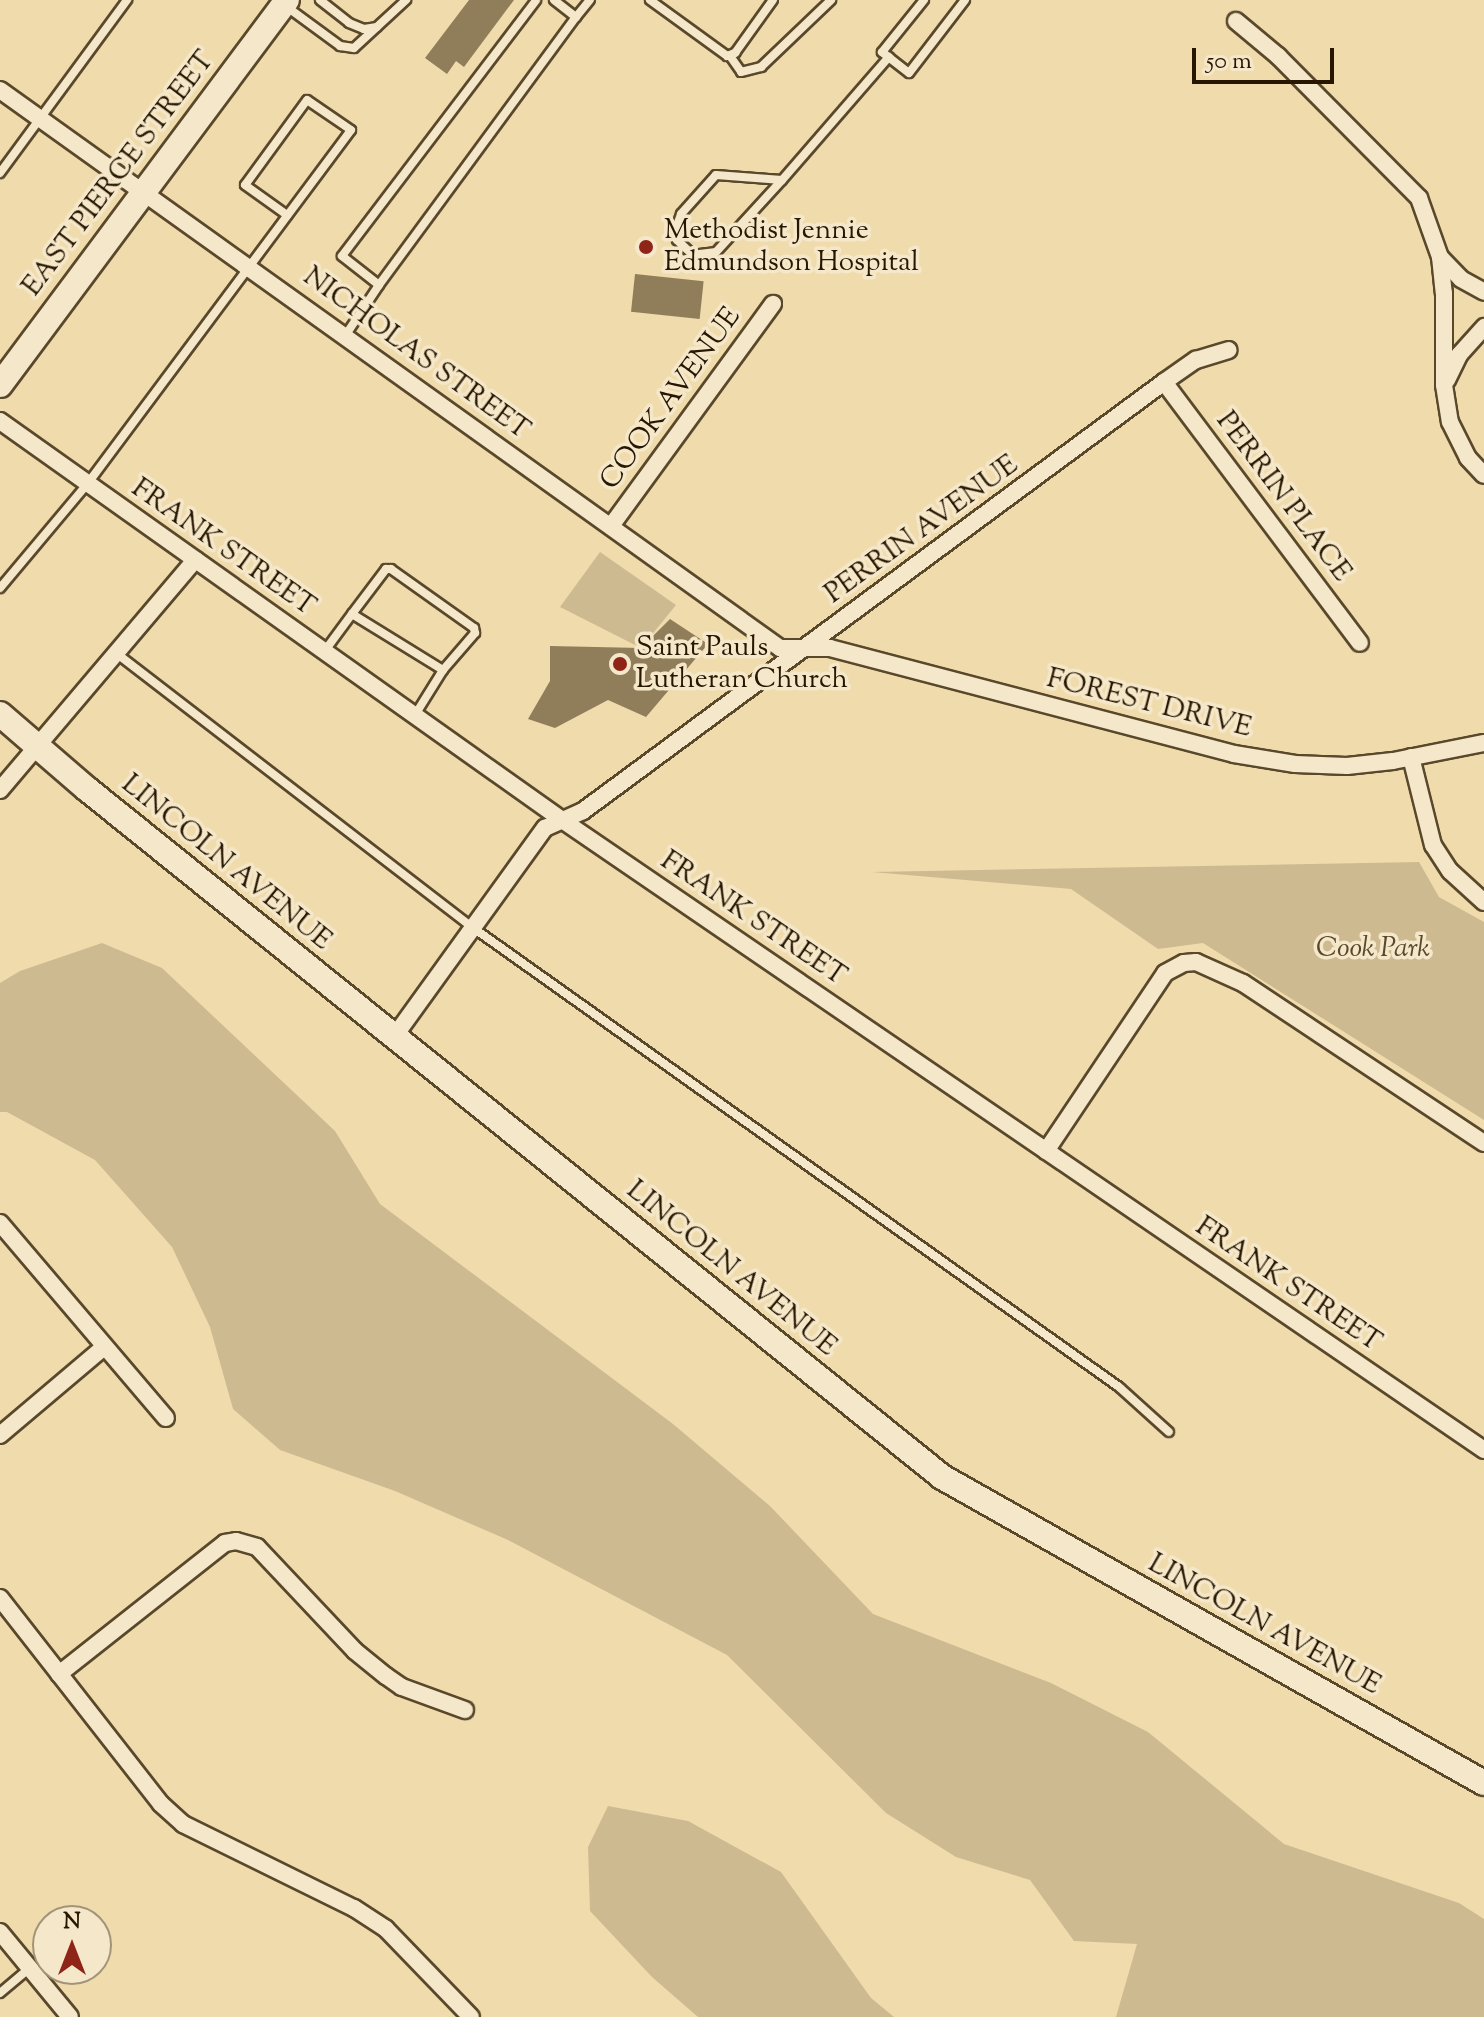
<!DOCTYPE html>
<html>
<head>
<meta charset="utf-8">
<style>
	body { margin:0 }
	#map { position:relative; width:1484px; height:2017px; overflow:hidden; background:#f0dbad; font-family:"Sorts Mill Goudy",serif }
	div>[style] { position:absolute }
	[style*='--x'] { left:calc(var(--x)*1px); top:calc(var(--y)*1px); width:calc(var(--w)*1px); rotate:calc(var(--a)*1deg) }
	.green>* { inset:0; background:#ceba90 }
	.building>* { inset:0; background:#907d5a; transform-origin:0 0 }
	.roads { filter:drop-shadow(2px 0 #5a482b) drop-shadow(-2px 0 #5a482b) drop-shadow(0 2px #5a482b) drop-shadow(0 -2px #5a482b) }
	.lane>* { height:8px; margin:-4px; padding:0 4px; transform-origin:4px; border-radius:4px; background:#f5e8ca }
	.street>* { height:16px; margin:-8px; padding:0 8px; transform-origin:8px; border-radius:8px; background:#f5e8ca }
	.secondary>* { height:24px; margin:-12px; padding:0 12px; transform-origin:12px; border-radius:12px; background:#f5e8ca }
	.dots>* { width:22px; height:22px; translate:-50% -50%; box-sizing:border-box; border:4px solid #f5e8ca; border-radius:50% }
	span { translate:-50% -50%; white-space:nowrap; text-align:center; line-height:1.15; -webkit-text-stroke:7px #f5e8ca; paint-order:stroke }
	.street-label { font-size:28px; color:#281700 }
	.poi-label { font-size:28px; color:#281700 }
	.left { translate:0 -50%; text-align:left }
	.park-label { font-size:28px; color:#5a482b; font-style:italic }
	.north { position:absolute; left:32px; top:1905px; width:80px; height:80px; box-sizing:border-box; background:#f5e8ca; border:2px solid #a39479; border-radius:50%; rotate:0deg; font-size:22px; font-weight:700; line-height:32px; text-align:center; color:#281700 }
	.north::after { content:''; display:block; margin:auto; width:28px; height:36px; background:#8f2418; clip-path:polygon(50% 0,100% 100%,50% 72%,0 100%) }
	.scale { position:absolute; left:1192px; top:48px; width:142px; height:36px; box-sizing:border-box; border:4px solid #281700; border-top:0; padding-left:10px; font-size:24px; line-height:28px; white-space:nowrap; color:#281700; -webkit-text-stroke:6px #f5e8ca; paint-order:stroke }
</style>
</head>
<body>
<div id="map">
	<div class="green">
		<i style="clip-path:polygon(600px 552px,676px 605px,641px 648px,560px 607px)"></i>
		<i style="clip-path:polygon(1419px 862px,1439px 897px,1484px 922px,1484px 1120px,1203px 943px,1158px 949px,1071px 889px,872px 872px)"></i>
		<i style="clip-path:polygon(102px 943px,162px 968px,335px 1131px,380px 1204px,673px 1424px,770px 1506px,873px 1614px,1051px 1683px,1148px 1732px,1284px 1844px,1459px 1903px,1484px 1919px,1484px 2017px,1116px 2017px,1137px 1944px,1074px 1941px,1030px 1880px,956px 1857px,886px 1813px,727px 1655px,508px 1540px,395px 1491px,280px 1450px,233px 1409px,210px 1327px,172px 1247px,95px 1160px,7px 1112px,0 1112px,0 983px,20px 971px)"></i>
		<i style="clip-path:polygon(608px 1806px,688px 1821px,781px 1872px,871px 1998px,894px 2017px,698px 2017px,652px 1977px,590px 1911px,588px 1847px)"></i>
	</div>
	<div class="building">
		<i style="clip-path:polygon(469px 0,514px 0,464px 67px,456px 61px,447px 74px,425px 58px)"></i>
		<i style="left:635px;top:274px;width:69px;height:38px;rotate:6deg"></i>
		<i style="clip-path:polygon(670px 619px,708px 644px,646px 717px,608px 700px,555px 728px,528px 719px,550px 681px,550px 646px,641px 648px)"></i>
	</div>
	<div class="roads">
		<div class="lane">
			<i style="--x:320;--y:0;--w:37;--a:38"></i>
			<i style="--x:349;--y:23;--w:16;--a:22"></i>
			<i style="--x:364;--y:29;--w:13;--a:-9"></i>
			<i style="--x:554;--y:0;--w:28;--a:38"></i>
			<i style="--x:576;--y:17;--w:22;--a:-51"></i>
			<i style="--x:650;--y:0;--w:95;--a:36"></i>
			<i style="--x:727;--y:56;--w:9;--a:-21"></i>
			<i style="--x:735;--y:53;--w:65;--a:-54.4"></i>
			<i style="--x:924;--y:0;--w:67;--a:128.9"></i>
			<i style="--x:882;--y:52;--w:34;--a:38"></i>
			<i style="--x:909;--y:73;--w:92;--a:-52.5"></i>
			<i style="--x:287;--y:7;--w:66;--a:36.3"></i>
			<i style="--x:340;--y:46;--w:14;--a:8"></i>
			<i style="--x:354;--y:48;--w:71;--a:-42.7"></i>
			<i style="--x:730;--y:56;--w:19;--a:55"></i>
			<i style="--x:741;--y:72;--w:21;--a:-14"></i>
			<i style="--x:761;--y:67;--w:97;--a:-43.7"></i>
			<i style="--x:0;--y:173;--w:215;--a:-53.7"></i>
			<i style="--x:782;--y:180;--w:98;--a:132.5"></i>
			<i style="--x:716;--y:252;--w:23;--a:173"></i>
			<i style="--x:693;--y:255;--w:22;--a:-137"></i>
			<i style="--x:677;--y:240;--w:12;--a:-95"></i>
			<i style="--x:676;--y:228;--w:15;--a:-70"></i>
			<i style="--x:681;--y:214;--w:52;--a:-48.1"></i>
			<i style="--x:716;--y:175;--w:66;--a:4.3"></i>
			<i style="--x:782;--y:180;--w:163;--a:-49"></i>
			<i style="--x:379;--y:285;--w:333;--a:-53.7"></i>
			<i style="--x:345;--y:336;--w:61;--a:-56.3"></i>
			<i style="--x:379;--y:285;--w:47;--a:-141.9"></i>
			<i style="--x:342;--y:256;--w:321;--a:-52.8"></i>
			<i style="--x:0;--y:588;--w:137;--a:-50"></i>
			<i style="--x:88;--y:483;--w:440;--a:-53.3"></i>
			<i style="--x:351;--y:130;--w:53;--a:-145.7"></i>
			<i style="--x:307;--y:100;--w:105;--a:126.1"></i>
			<i style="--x:245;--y:185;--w:52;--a:35.5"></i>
			<i style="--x:324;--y:652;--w:47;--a:-53.6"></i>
			<i style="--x:116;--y:653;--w:449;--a:37.6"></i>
			<i style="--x:472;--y:927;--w:794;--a:35.41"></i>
			<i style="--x:1119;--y:1387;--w:67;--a:42"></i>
			<i style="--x:415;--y:715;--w:53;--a:-58.1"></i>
			<i style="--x:443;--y:670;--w:49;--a:-49.1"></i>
			<i style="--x:475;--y:633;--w:5;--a:-101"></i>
			<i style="--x:474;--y:628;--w:102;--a:-144.6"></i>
			<i style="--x:391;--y:569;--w:5;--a:180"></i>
			<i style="--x:386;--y:569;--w:56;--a:127.1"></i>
			<i style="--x:352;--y:614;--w:107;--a:31.6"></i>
			<i style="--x:0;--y:1993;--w:39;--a:-40"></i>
		</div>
		<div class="street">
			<i style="--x:1236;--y:21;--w:55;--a:39.8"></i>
			<i style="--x:1278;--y:56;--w:200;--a:45.2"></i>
			<i style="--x:1419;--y:198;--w:63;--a:70.4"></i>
			<i style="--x:1440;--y:257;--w:36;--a:84"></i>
			<i style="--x:1444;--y:293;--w:92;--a:90"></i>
			<i style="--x:1444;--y:385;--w:37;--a:81"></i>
			<i style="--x:1450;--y:422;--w:40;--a:63.4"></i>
			<i style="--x:1468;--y:458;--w:23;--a:47"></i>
			<i style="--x:0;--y:90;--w:959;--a:35.58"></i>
			<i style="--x:780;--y:648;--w:50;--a:0"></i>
			<i style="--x:830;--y:648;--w:418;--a:14.7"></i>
			<i style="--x:1234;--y:754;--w:62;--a:9.3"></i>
			<i style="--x:1295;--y:764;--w:52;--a:2.2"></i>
			<i style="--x:1347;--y:766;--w:46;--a:-6.2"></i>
			<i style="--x:1393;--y:761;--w:93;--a:-11.2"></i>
			<i style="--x:1440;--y:257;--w:30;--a:46"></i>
			<i style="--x:1461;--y:279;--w:26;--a:29"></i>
			<i style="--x:1447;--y:380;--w:28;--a:-64"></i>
			<i style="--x:1459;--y:355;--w:38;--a:-48"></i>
			<i style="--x:1164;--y:382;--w:326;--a:53.1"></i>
			<i style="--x:0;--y:421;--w:689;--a:35.37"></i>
			<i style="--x:562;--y:820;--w:1117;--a:34.34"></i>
			<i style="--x:611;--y:526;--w:275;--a:-53.9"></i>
			<i style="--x:1411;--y:757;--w:91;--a:76"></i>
			<i style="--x:1433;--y:845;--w:31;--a:57"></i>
			<i style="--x:1450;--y:871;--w:46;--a:42.4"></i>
			<i style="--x:0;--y:790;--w:302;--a:-49.7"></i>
			<i style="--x:394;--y:1037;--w:258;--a:-54.2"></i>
			<i style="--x:545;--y:828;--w:42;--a:-24.1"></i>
			<i style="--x:583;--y:811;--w:722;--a:-36.44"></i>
			<i style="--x:1164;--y:382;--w:39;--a:-35"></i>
			<i style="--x:1196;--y:360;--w:34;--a:-17"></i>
			<i style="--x:1046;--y:1151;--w:214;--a:-56.2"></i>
			<i style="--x:1165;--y:973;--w:21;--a:-28"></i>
			<i style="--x:1184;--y:963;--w:12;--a:-5"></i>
			<i style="--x:1196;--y:962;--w:51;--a:24.1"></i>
			<i style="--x:1243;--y:983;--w:289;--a:33.6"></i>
			<i style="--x:0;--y:1223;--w:256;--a:49.6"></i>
			<i style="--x:0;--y:1435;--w:136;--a:-40.2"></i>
			<i style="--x:0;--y:1598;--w:261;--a:52"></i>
			<i style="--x:161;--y:1804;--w:30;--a:42"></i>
			<i style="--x:183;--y:1824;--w:191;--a:26.2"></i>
			<i style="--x:354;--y:1908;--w:38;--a:33"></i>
			<i style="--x:386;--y:1929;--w:122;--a:46"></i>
			<i style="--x:59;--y:1674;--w:211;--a:-38.3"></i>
			<i style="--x:225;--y:1543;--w:11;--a:-10"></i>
			<i style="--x:236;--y:1541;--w:22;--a:16"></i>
			<i style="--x:257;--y:1547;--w:143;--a:46.7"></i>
			<i style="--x:355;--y:1651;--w:40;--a:39"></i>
			<i style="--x:386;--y:1676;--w:19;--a:35"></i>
			<i style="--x:402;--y:1687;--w:67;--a:20.1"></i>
			<i style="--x:0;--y:1932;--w:110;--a:50.5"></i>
		</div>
		<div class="secondary">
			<i style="--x:0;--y:385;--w:480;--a:-53.3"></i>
			<i style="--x:0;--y:714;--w:115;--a:40.8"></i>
			<i style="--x:87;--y:789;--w:1097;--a:38.82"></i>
			<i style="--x:942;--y:1477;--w:622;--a:29.45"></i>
		</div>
	</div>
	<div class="dots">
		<i style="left:646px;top:247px;background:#8f2418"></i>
		<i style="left:620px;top:664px;background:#8f2418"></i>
	</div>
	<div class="street-label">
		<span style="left:119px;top:174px;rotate:-53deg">EAST PIERCE STREET</span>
		<span style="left:416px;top:354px;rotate:36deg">NICHOLAS STREET</span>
		<span style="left:671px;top:399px;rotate:-54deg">COOK AVENUE</span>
		<span style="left:1283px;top:497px;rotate:53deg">PERRIN PLACE</span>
		<span style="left:922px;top:530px;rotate:-36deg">PERRIN AVENUE</span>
		<span style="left:223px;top:548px;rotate:35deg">FRANK STREET</span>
		<span style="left:1149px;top:704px;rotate:14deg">FOREST DRIVE</span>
		<span style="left:226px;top:863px;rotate:39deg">LINCOLN AVENUE</span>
		<span style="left:753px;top:919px;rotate:34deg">FRANK STREET</span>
		<span style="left:731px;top:1269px;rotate:39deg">LINCOLN AVENUE</span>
		<span style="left:1288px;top:1285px;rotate:34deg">FRANK STREET</span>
		<span style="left:1264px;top:1625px;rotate:29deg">LINCOLN AVENUE</span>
	</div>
	<div class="poi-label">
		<span class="left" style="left:664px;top:247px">Methodist Jennie<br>Edmundson Hospital</span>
		<span class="left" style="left:636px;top:664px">Saint Pauls<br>Lutheran Church</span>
	</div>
	<div class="park-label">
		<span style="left:1373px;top:949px">Cook Park</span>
	</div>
	<div class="north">N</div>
	<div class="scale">50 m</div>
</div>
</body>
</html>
